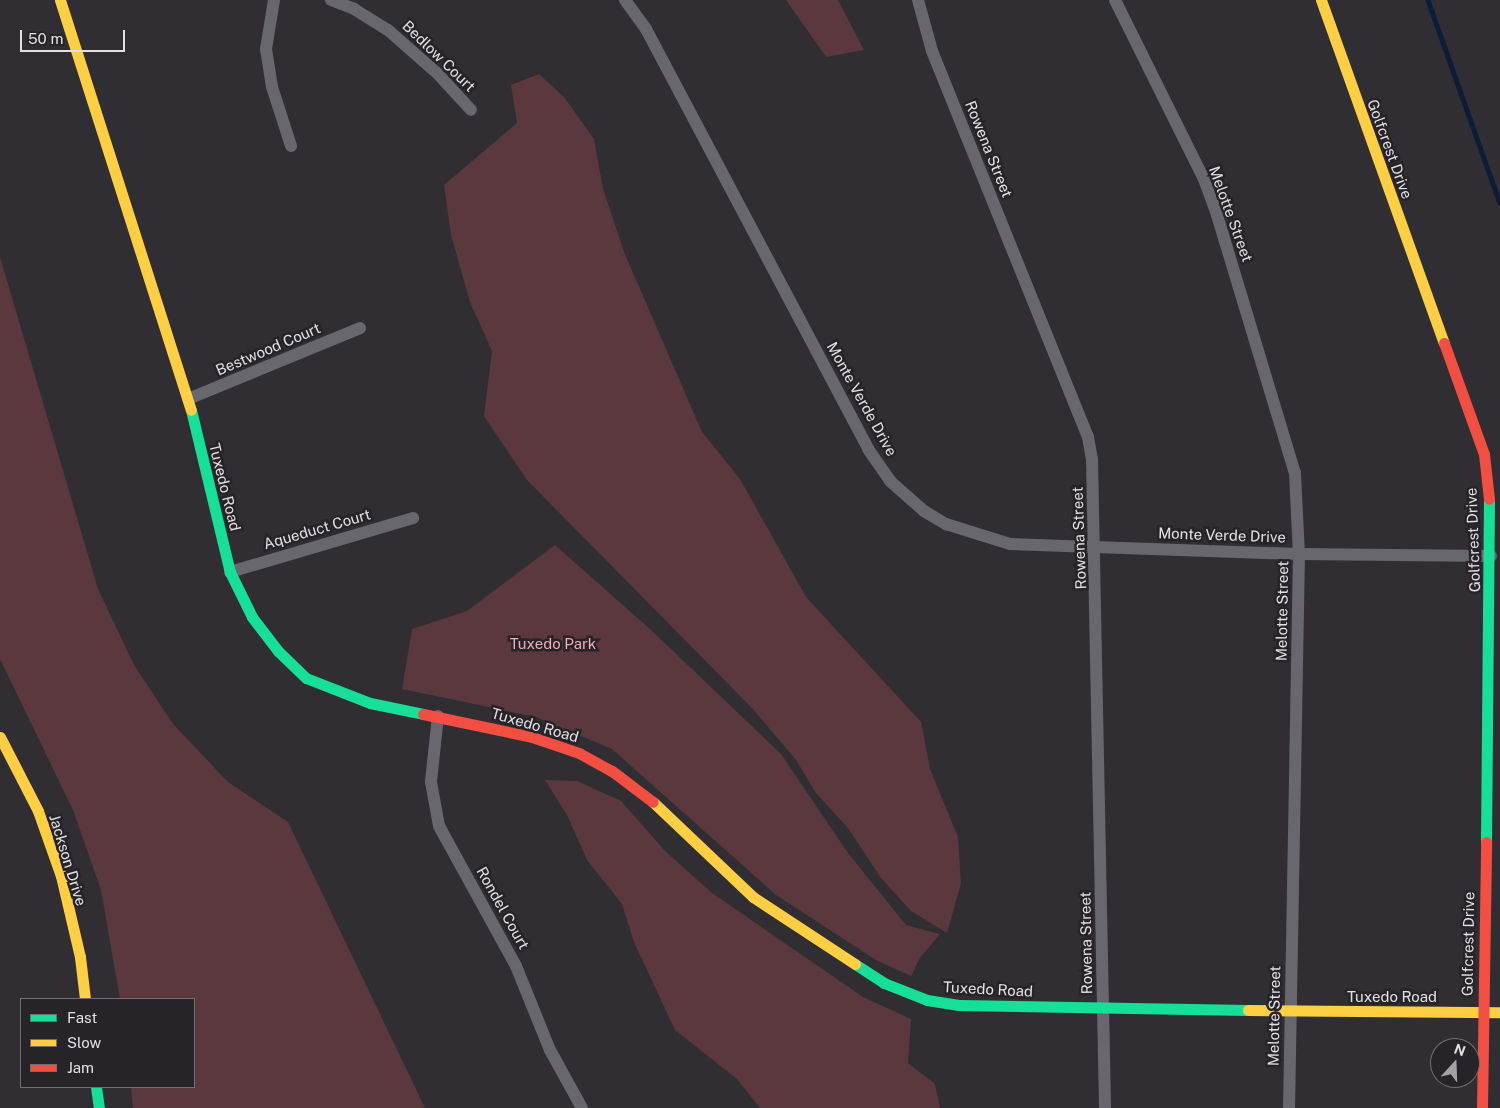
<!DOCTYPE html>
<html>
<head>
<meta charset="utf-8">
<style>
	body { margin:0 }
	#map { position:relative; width:1500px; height:1108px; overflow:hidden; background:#302e32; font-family:"Public Sans",sans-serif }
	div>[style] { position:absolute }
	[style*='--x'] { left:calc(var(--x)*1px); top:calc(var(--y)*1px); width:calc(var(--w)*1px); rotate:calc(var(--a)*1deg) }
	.green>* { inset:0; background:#5a383d }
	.stream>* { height:4.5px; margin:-2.25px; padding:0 2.25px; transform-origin:2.25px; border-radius:2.25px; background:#0c1d37 }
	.street>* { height:12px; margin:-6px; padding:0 6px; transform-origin:6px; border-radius:6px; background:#67676d }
	.fast>* { height:11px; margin:-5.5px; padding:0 5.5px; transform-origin:5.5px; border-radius:5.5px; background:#16e098 }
	.slow>* { height:11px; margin:-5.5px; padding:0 5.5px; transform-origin:5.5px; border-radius:5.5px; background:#ffcf43 }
	.jam>* { height:11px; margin:-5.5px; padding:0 5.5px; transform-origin:5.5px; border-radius:5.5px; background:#f24e42 }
	span { translate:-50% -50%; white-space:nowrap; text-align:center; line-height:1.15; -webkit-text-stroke:5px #272429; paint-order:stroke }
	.street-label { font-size:15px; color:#e2e0e3 }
	.park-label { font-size:15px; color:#f8abb7 }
	.legend { position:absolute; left:20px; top:998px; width:175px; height:90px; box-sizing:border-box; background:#272429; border:1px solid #726f73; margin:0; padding:6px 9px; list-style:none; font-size:15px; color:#e2e0e3 }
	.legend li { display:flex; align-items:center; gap:10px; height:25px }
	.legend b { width:25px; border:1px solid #726f73 }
	.north { position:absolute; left:1430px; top:1038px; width:50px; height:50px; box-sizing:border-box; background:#272429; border:1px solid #726f73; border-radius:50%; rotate:20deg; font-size:14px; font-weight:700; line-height:20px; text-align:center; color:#e2e0e3 }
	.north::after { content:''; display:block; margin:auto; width:18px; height:22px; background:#a4a2a5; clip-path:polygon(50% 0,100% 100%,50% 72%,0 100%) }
	.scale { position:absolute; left:20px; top:30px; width:105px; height:22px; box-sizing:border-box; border:2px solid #e2e0e3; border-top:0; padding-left:6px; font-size:15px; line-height:18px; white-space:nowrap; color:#e2e0e3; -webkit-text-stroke:4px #272429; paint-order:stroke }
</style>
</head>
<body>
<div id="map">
	<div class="green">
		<i style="clip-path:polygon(786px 0,838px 0,864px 50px,826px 57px)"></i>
		<i style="clip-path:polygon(539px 74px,564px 97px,594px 139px,603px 189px,624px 252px,702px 432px,740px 479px,806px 597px,921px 722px,930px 769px,958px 837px,961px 883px,947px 933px,911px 911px,881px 878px,848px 828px,816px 793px,796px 760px,752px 708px,527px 480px,484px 416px,492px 351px,470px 302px,451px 235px,444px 185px,517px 123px,511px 85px)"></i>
		<i style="clip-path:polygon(0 257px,98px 589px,134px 665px,173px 724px,228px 782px,288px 822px,425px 1108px,133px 1108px,131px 1087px,194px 1087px,194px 999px,120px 999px,101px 890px,73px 810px,0 659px)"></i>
		<i style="clip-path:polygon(555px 545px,651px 630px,781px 754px,848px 853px,906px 925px,940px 934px,920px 958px,911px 976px,876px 960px,776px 895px,612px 749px,536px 717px,402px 689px,412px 629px,467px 611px)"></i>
		<i style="clip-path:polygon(545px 780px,577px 781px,621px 801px,666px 852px,712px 893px,863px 997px,911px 1019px,908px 1063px,935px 1084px,940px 1108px,760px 1108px,737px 1079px,675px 1030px,634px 942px,622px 904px,587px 860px,567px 815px)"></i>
	</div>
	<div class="stream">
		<i style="--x:1428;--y:0;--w:215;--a:70.5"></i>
	</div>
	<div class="street">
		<i style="--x:274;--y:0;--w:50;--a:99.3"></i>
		<i style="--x:266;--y:49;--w:38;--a:81"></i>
		<i style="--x:272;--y:87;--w:62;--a:72.1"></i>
		<i style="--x:331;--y:0;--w:25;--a:21"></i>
		<i style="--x:354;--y:9;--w:40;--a:32"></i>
		<i style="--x:388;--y:30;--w:65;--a:41.3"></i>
		<i style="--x:437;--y:73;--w:50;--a:47.4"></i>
		<i style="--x:625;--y:0;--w:36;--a:54"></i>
		<i style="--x:646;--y:29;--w:475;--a:62.1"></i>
		<i style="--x:868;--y:449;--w:39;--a:55"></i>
		<i style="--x:890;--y:481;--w:45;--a:41.4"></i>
		<i style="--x:924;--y:511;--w:26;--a:31"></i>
		<i style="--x:946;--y:524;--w:67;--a:17.4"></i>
		<i style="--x:1010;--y:544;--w:289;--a:2"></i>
		<i style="--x:1299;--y:554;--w:192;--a:0.6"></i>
		<i style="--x:918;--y:0;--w:53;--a:74.6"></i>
		<i style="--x:932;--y:51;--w:416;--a:68"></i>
		<i style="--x:1088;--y:437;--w:22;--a:80"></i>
		<i style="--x:1092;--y:459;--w:649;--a:88.85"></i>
		<i style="--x:1115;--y:0;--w:200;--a:63.6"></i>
		<i style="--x:1204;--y:179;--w:38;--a:70"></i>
		<i style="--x:1217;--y:215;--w:270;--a:73.2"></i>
		<i style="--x:1295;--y:473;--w:81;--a:87.2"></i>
		<i style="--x:1299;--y:554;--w:554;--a:91.03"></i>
		<i style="--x:188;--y:399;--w:186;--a:-22.4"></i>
		<i style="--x:230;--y:572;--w:191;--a:-16.4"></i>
		<i style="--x:438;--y:716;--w:66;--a:96.1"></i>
		<i style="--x:431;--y:782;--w:45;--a:79.7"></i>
		<i style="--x:439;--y:826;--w:160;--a:61.2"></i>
		<i style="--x:516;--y:966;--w:91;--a:68"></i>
		<i style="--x:550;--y:1050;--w:66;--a:61.1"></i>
	</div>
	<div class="fast">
		<i style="--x:191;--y:410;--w:167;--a:76.5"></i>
		<i style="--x:230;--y:572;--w:50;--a:63.9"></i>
		<i style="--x:252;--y:617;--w:43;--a:52.6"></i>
		<i style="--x:278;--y:651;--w:39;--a:44"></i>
		<i style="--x:306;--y:678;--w:69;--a:21.3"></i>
		<i style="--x:370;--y:703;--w:54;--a:11.7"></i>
		<i style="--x:1486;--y:842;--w:343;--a:-89.5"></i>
		<i style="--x:855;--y:964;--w:35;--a:33"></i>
		<i style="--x:884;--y:983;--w:46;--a:21.6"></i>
		<i style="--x:927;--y:1000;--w:32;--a:9"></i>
		<i style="--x:959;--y:1005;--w:289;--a:1"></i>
		<i style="--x:96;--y:1087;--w:21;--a:82"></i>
	</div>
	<div class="slow">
		<i style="--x:60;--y:0;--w:430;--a:72.3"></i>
		<i style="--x:1321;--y:0;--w:364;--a:70.3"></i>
		<i style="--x:0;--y:737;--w:83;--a:62.8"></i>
		<i style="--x:38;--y:811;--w:69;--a:70.5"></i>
		<i style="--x:61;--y:876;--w:83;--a:76.8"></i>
		<i style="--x:80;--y:957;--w:42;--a:83.2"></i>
		<i style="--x:653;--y:802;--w:138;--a:43.5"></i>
		<i style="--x:753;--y:897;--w:122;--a:33.3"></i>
		<i style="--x:1248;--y:1010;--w:252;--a:0.5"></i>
	</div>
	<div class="jam">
		<i style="--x:1444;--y:343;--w:118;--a:70.2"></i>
		<i style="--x:1484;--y:454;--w:45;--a:83.7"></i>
		<i style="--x:423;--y:714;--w:111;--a:11.9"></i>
		<i style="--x:532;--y:737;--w:50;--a:18.8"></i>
		<i style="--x:579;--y:753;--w:38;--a:29"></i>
		<i style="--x:612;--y:771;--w:51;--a:37.1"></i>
		<i style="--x:1482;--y:1108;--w:266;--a:-89.1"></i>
	</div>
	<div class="street-label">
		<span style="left:439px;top:56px;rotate:44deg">Bedlow Court</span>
		<span style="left:989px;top:149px;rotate:68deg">Rowena Street</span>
		<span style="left:1390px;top:149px;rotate:70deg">Golfcrest Drive</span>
		<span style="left:1231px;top:214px;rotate:70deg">Melotte Street</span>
		<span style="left:268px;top:349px;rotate:-23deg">Bestwood Court</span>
		<span style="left:862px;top:399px;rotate:61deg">Monte Verde Drive</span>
		<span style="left:225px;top:487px;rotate:76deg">Tuxedo Road</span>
		<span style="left:317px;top:529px;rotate:-16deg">Aqueduct Court</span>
		<span style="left:1222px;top:535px;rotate:2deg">Monte Verde Drive</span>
		<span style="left:1079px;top:538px;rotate:-92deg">Rowena Street</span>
		<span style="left:1473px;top:540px;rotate:-92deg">Golfcrest Drive</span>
		<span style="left:1282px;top:611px;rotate:-89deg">Melotte Street</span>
		<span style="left:535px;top:725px;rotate:16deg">Tuxedo Road</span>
		<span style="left:68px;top:860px;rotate:73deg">Jackson Drive</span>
		<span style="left:503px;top:908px;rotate:61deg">Rondel Court</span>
		<span style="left:1086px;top:943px;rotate:-91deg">Rowena Street</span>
		<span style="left:1468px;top:944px;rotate:-89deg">Golfcrest Drive</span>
		<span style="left:988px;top:989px;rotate:3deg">Tuxedo Road</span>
		<span style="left:1392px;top:997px">Tuxedo Road</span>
		<span style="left:1274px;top:1016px;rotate:-89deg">Melotte Street</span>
	</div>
	<div class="park-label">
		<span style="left:553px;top:644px">Tuxedo Park</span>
	</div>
	<ul class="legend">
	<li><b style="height:6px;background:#16e098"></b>Fast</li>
	<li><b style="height:6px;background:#ffcf43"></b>Slow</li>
	<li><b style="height:6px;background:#f24e42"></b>Jam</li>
	</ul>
	<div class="north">N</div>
	<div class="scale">50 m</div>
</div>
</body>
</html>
